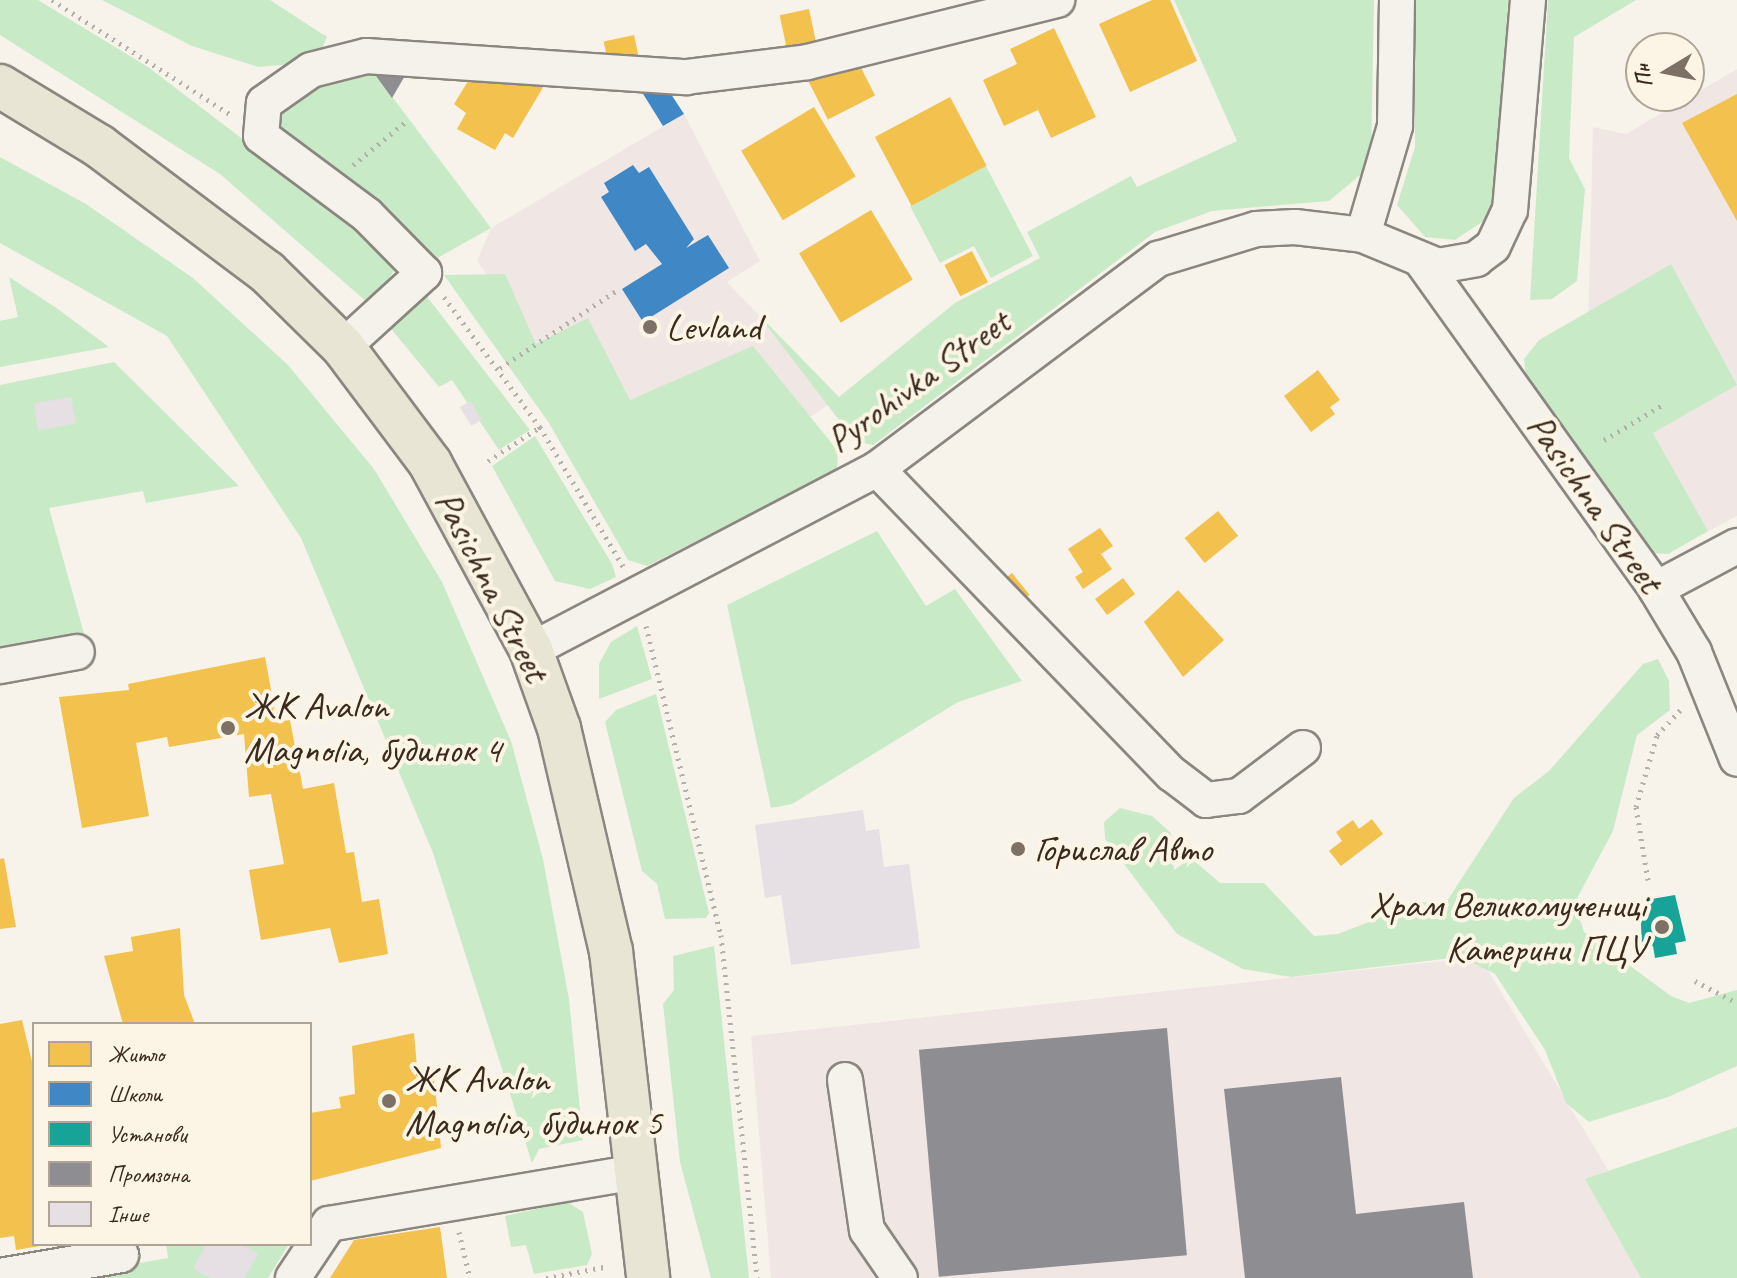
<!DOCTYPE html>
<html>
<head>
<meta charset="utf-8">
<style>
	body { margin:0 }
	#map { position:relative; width:1737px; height:1278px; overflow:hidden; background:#f7f3ea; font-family:Caveat,sans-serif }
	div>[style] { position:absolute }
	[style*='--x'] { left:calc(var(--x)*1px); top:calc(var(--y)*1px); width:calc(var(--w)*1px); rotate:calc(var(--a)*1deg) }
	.built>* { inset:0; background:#f0e7e5 }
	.green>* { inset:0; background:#c9eac7 }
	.homes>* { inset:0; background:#f2c14e; transform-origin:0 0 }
	.schools>* { inset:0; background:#3f88c5 }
	.public>* { inset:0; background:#17a398 }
	.industry>* { inset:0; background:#8d8d92; transform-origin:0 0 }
	.building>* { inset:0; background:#e6dfe4; transform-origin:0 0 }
	.path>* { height:5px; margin-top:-2.5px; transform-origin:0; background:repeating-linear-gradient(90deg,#b3afa9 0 2px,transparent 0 8px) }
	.roads { filter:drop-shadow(2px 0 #8b867f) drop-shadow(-2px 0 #8b867f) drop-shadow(0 2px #8b867f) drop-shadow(0 -2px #8b867f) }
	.minor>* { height:34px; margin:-17px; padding:0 17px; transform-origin:17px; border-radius:17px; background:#f5f2ec }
	.major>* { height:42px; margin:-21px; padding:0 21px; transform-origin:21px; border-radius:21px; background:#e9e5d4 }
	.dots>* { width:22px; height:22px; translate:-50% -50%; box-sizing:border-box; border:4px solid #fcf5e5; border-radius:50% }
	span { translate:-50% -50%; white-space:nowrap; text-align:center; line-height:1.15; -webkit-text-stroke:8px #fcf5e5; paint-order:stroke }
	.poi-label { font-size:38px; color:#3b2a1e }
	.left { translate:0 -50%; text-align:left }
	.right { translate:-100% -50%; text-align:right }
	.street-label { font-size:38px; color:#3b2a1e }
	.legend { position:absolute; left:32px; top:1022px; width:280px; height:224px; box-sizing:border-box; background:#fcf5e5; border:2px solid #afa495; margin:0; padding:10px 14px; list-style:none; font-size:24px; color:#3b2a1e }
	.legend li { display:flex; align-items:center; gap:16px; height:40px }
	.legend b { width:40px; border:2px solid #afa495 }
	.north { position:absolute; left:1625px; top:32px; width:80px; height:80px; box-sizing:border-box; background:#fcf5e5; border:2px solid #afa495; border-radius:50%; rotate:260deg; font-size:22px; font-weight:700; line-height:32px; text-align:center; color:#3b2a1e }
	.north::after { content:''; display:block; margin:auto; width:28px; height:36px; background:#7d7065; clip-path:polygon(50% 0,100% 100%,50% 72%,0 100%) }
</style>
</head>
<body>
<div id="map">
	<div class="built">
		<i style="clip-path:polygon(1737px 69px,1737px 516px,1694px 539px,1588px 330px,1593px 127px,1626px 134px)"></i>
		<i style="clip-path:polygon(684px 114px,760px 261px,727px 282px,839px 398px,658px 516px,477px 261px,491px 228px)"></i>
		<i style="clip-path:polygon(1480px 957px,1673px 1278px,771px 1278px,751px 1036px)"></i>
	</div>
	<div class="green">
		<i style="clip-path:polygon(0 0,38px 0,148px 67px,383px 246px,395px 268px,387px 283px,368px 303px,220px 174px,0 35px)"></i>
		<i style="clip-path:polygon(102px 0,270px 0,327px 37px,321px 51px,294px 64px,258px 67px,192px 46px)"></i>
		<i style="clip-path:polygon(1174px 0,1374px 0,1371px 166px,1329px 201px,1212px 211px,1155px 232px,873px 445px,855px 441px,757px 313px,839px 397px,955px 303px,1040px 258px,1027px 232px,1131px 176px,1137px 187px,1237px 141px)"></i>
		<i style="clip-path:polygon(1415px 0,1508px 0,1494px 214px,1455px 240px,1425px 237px,1397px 205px,1415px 147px)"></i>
		<i style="clip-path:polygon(1548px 0,1636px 0,1574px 37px,1569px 158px,1585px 189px,1577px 281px,1552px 299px,1530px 300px)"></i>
		<i style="clip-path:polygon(363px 58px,491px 228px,423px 266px,274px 136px,283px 94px)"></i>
		<i style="clip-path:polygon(0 157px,86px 204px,193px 278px,288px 365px,374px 469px,442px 582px,511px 741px,543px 859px,569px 999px,583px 1140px,539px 1149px,532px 1163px,433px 853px,301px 538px,167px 336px,0 243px)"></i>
		<i style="clip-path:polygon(986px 166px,1033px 256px,991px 278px,974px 246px,940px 263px,910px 206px)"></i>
		<i style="clip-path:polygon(1671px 264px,1737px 385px,1653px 433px,1708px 531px,1668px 554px,1649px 553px,1526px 376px,1524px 359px,1539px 340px)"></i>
		<i style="clip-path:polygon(505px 274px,536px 344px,588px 318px,630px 400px,753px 346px,838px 451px,837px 470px,647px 566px,628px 560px,549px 423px,444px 275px)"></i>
		<i style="clip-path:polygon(9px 277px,55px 307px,109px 347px,0 367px,0 321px,18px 317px)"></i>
		<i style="clip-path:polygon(425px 294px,530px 430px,499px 450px,452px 380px,439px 387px,383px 319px)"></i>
		<i style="clip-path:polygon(114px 362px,239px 486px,146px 503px,143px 491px,49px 508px,86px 641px,0 657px,0 385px)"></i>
		<i style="clip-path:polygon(535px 436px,612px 564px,616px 577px,590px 589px,555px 581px,492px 466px)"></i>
		<i style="clip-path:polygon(877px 531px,926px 606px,955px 589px,1022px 681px,958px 702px,792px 804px,771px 808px,727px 605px)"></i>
		<i style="clip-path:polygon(637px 626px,652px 679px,599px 699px,599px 664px,611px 642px)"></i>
		<i style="clip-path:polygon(1658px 659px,1669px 681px,1670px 710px,1637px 735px,1613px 831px,1575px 902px,1584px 932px,1671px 996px,1689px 1003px,1737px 990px,1737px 1066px,1668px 1097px,1589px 1122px,1566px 1103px,1545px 1050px,1495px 974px,1461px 957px,1291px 977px,1243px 969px,1177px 934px,1105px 839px,1104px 822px,1120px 808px,1152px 816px,1171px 833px,1174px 870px,1191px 858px,1220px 883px,1264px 883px,1314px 936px,1338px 934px,1420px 902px,1445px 904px,1514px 798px,1549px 771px,1643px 664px)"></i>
		<i style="clip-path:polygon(656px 694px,709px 913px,706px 918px,665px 919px,657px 884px,642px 871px,605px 722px,616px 710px)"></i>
		<i style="clip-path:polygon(714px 946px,749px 1278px,711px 1278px,680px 1162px,663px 1004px,674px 990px,673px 956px)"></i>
		<i style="clip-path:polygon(1737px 1127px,1737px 1278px,1641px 1278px,1585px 1179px)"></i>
		<i style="clip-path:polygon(567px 1202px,583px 1212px,592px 1254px,587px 1265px,534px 1274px,526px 1245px,511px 1247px,505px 1216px)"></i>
		<i style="clip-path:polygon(166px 1244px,289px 1244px,268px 1278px,55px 1278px,168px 1258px)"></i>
	</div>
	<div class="homes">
		<i style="clip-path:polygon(1152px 0,1170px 0,1197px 61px,1130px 92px,1099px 24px)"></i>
		<i style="left:809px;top:9px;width:42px;height:30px;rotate:78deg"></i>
		<i style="clip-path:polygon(1054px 28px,1096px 117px,1051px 138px,1038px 110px,1004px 126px,983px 80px,1017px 64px,1010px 49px)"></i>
		<i style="left:634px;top:35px;width:25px;height:31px;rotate:78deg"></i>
		<i style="left:856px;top:58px;width:42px;height:53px;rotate:63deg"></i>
		<i style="clip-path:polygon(473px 73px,548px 79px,513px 138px,505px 133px,495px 150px,457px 129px,466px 113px,454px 104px)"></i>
		<i style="clip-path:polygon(1737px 94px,1737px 221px,1682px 123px)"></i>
		<i style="left:950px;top:97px;width:78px;height:85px;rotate:62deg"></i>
		<i style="left:814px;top:107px;width:81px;height:85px;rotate:59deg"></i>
		<i style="left:871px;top:210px;width:81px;height:84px;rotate:59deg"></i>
		<i style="left:972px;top:251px;width:35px;height:31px;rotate:63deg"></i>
		<i style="clip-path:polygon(1318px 370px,1340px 400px,1330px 407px,1335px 414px,1311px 432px,1284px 396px)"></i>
		<i style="left:1218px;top:511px;width:32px;height:43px;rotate:51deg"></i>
		<i style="clip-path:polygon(1100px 528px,1113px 546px,1101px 554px,1112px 569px,1083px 589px,1075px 577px,1083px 572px,1068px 549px)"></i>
		<i style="left:1012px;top:573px;width:28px;height:16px;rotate:51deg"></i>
		<i style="left:1123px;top:578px;width:20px;height:35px;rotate:53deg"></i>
		<i style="clip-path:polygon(1178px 590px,1224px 640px,1183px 677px,1144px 622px)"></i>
		<i style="clip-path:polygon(265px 657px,277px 722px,290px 720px,303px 789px,334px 783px,346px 853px,354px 852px,362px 902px,379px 899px,388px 954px,339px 963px,330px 928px,261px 940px,249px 870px,284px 864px,271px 794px,249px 797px,244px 734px,169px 747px,167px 737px,136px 743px,149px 816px,82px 828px,59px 697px,129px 690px,128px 684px)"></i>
		<i style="clip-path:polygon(1372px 819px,1383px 834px,1341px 866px,1329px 851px,1342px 841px,1336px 832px,1353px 820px,1359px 829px)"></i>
		<i style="clip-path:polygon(4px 858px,16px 927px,0 929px,0 859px)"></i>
		<i style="clip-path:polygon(180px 928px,184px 995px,195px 1024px,123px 1024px,104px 956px,133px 951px,131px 937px)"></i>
		<i style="clip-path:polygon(22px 1020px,34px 1070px,34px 1244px,40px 1246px,16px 1250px,14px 1236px,0 1238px,0 1024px)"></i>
		<i style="clip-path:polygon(414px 1033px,418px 1078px,434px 1076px,441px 1148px,310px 1181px,310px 1113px,341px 1108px,339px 1097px,355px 1094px,352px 1046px)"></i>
		<i style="clip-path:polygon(440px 1227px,447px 1278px,330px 1278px,354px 1240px)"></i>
	</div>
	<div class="schools">
		<i style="clip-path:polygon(632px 76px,665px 85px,684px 114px,663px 126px)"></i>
		<i style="clip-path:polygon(633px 165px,639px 173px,649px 167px,694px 239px,686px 248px,708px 235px,729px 268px,643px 322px,622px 289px,662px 264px,646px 244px,635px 251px,601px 197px,609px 192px,604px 183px)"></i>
	</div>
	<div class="public">
		<i style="clip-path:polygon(1675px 895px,1686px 941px,1675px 943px,1677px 954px,1655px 958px,1653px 946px,1642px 948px,1640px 901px)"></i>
	</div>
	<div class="industry">
		<i style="clip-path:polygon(363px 58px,413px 62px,392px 98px)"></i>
		<i style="left:1167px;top:1028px;width:228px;height:249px;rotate:85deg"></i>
		<i style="clip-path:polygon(1341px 1077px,1356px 1214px,1464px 1202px,1473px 1278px,1245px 1278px,1224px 1089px)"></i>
	</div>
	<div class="building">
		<i style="left:71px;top:397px;width:27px;height:38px;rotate:80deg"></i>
		<i style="left:470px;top:401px;width:22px;height:12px;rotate:58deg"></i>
		<i style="clip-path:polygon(863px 810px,866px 831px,879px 829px,884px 867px,909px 864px,920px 948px,791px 965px,781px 895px,765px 898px,755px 825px)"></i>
		<i style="clip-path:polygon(206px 1244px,241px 1244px,258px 1253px,245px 1278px,210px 1278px,193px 1269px)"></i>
	</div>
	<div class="path">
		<i style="--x:52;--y:0;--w:215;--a:32.7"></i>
		<i style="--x:353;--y:165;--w:71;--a:-39.3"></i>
		<i style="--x:444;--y:297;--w:162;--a:53.6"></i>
		<i style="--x:540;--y:427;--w:164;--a:59.2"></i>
		<i style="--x:500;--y:368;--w:139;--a:-33.6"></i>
		<i style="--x:1604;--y:440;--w:70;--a:-31"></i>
		<i style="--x:488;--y:461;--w:62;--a:-33.2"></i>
		<i style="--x:646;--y:626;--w:318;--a:76.4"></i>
		<i style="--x:721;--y:935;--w:345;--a:84"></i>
		<i style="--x:1648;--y:880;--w:74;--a:-99.3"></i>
		<i style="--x:1636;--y:807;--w:75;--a:-73.7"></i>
		<i style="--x:1657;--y:735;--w:37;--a:-47"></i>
		<i style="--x:1695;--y:981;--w:47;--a:27.6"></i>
		<i style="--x:459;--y:1232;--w:47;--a:76.6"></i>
		<i style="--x:546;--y:1278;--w:59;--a:-10.7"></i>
	</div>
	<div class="roads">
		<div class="minor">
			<i style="--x:1363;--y:235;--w:114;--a:-73.6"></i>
			<i style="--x:1395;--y:126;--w:126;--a:-89.1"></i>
			<i style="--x:1423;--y:263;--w:401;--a:54.4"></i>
			<i style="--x:1656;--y:589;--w:74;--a:58.9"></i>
			<i style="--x:1694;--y:652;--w:115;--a:68.1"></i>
			<i style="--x:343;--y:347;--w:110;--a:-42.4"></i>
			<i style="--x:424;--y:273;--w:81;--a:-134.5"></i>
			<i style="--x:367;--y:215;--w:132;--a:-143.3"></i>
			<i style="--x:261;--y:136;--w:33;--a:-85"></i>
			<i style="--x:264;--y:103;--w:57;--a:-35.1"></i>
			<i style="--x:311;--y:70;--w:57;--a:-14.3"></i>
			<i style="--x:366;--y:56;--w:321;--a:3.8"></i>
			<i style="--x:686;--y:77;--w:123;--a:-7"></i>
			<i style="--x:808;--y:62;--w:257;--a:-14"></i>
			<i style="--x:877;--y:469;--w:424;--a:46"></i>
			<i style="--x:1172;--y:774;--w:43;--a:37.4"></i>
			<i style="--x:1206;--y:800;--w:33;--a:-7"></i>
			<i style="--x:1239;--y:796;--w:80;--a:-36.9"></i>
			<i style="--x:1656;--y:589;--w:92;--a:-28"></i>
			<i style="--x:531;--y:650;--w:390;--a:-27.6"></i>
			<i style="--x:877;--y:469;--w:351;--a:-36.8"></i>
			<i style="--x:1158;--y:259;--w:102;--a:-17"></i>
			<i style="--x:1256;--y:229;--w:39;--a:-3"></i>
			<i style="--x:1295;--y:227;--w:68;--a:6.7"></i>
			<i style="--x:1363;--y:235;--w:81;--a:22.5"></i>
			<i style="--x:1438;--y:266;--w:39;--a:-10"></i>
			<i style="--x:1476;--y:259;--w:21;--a:-37"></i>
			<i style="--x:1493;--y:246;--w:40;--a:-65"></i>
			<i style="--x:1510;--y:210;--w:211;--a:-85.1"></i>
			<i style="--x:0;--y:666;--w:78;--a:-10.3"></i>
			<i style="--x:845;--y:1080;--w:152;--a:81.7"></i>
			<i style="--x:867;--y:1230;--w:58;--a:55.5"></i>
			<i style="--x:0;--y:1276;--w:123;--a:-9.8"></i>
			<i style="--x:293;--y:1278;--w:65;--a:-56.3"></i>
			<i style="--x:329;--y:1224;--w:313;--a:-9.6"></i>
		</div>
		<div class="major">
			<i style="--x:0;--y:86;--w:116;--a:31.2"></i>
			<i style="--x:99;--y:146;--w:210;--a:36.9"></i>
			<i style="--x:267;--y:272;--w:107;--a:44.6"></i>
			<i style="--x:343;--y:347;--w:145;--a:53.1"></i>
			<i style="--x:430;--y:463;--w:213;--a:61.6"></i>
			<i style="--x:531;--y:650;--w:83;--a:70.3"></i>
			<i style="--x:559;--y:728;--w:229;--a:76.9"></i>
			<i style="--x:611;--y:951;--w:329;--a:83.5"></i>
		</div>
	</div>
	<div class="dots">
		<i style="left:650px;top:327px;background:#7d7065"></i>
		<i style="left:228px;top:728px;background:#7d7065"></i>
		<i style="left:1018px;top:849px;background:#7d7065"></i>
		<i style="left:1662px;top:927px;background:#7d7065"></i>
		<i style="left:389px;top:1101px;background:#7d7065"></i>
	</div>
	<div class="poi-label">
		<span class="left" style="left:666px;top:327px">Levland</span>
		<span class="left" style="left:244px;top:728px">ЖК Avalon<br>Magnolia, будинок 4</span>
		<span class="left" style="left:1034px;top:849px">Горислав Авто</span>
		<span class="right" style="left:1646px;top:927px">Храм Великомучениці<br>Катерини ПЦУ</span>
		<span class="left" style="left:405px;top:1101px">ЖК Avalon<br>Magnolia, будинок 5</span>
	</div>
	<div class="street-label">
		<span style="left:918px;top:381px;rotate:-36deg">Pyrohivka Street</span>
		<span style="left:1595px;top:503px;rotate:55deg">Pasichna Street</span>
		<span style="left:492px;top:586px;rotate:63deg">Pasichna Street</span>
	</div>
	<ul class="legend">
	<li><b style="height:22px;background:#f2c14e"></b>Житло</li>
	<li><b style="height:22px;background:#3f88c5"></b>Школи</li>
	<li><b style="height:22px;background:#17a398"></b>Установи</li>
	<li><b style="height:22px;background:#8d8d92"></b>Промзона</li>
	<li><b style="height:22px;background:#e6dfe4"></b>Інше</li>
	</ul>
	<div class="north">Пн</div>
</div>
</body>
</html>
